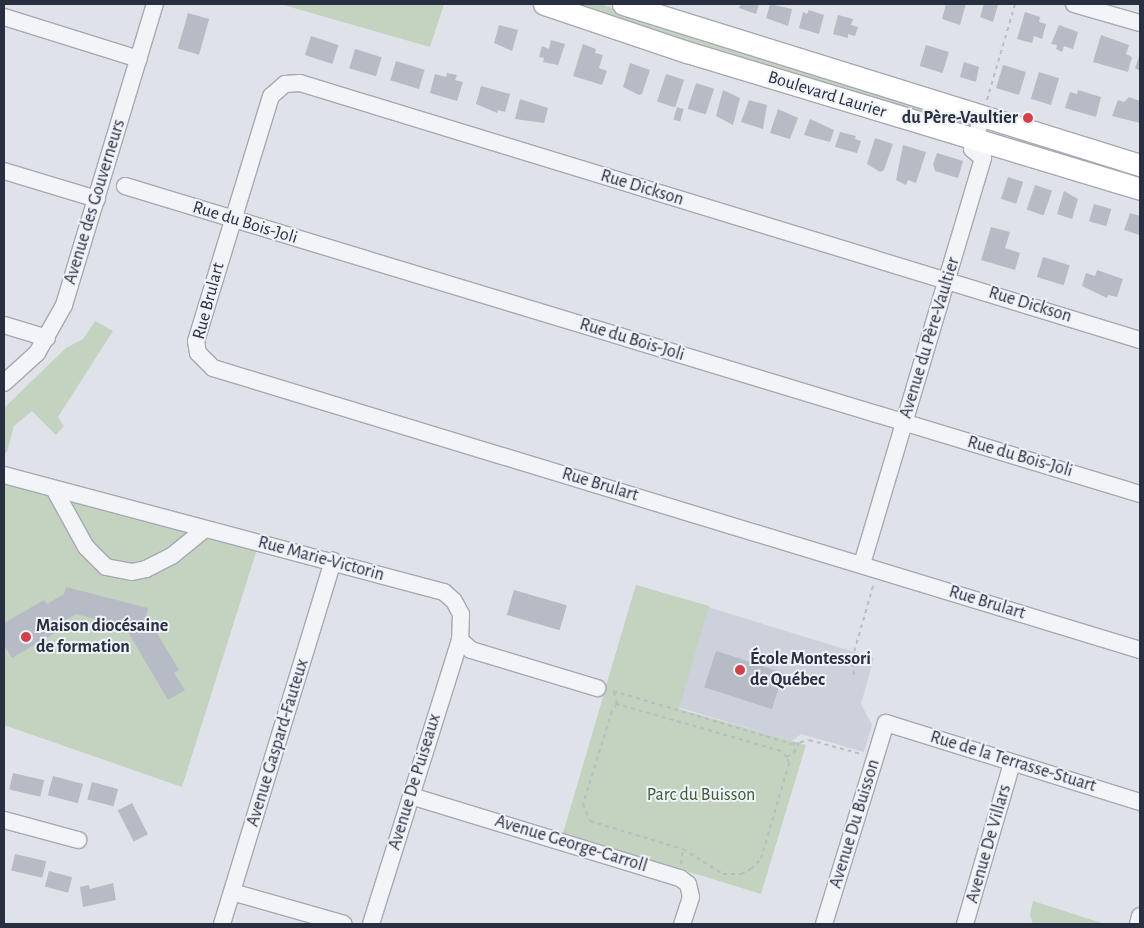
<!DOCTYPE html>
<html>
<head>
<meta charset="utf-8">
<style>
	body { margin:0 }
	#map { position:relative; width:1144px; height:928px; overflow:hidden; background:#e0e2e9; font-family:"Alegreya Sans",sans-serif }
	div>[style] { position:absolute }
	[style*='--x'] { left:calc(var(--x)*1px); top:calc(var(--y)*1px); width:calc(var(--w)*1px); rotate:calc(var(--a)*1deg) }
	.built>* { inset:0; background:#cdd1db }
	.green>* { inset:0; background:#c3d3c0 }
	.building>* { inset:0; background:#b7bbc6; transform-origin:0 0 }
	.path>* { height:2px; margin-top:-1px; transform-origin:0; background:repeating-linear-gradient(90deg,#b9bdc4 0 4px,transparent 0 8px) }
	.roads { filter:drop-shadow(1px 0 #a5a9b3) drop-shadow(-1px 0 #a5a9b3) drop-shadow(0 1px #a5a9b3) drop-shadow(0 -1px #a5a9b3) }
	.minor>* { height:16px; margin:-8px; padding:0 8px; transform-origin:8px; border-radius:8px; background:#f2f4f7 }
	.major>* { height:21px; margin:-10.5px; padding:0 10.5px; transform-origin:10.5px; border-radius:10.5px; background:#fff }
	.dots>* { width:14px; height:14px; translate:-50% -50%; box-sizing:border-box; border:2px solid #eff2f7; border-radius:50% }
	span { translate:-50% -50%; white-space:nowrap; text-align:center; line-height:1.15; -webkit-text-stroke:4px #eff2f7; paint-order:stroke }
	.street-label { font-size:18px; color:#282f41 }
	.poi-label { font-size:18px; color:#282f41; font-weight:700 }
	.right { translate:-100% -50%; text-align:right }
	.left { translate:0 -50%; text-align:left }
	.park-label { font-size:18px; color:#385d35 }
	.frame { position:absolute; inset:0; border:5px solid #282f41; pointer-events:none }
</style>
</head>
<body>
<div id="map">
	<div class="built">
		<i style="clip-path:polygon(636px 585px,874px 658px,861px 704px,872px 725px,864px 752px,801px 734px,792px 741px,606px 686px)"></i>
	</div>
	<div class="green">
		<i style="clip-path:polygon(280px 4px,444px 4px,430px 47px)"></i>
		<i style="clip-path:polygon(569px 4px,600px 4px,974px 123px,972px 129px)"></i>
		<i style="clip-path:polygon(1013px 138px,1140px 173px,1140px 179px,1012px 140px)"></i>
		<i style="clip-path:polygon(95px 321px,113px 331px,58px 417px,64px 426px,56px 435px,32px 411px,14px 426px,7px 452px,4px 453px,4px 408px,66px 348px,83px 339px)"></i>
		<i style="clip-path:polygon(4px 483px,257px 549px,182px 787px,4px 725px)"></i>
		<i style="clip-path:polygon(636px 585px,709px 606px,679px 709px,806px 745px,761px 894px,563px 833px)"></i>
		<i style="clip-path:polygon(1033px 901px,1105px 924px,1033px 924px,1030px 915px)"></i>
	</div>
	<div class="building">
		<i style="clip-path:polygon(741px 4px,759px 4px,756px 14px,739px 8px)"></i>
		<i style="clip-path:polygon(770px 4px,792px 9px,788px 26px,766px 18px)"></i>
		<i style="clip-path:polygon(946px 4px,966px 4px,960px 25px,942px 19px)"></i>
		<i style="clip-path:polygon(984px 4px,998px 5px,993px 22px,980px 17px)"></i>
		<i style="clip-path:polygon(809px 10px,824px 15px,819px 34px,799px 28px,803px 12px,807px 14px)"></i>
		<i style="clip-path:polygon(1025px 12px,1040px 17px,1039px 22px,1046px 24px,1042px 39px,1034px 36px,1032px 43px,1017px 39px)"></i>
		<i style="left:188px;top:13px;width:22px;height:37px;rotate:16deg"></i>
		<i style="clip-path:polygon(838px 15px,853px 19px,851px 25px,858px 27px,855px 36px,848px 34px,848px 38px,833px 34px)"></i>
		<i style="clip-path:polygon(499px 25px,518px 30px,512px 51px,494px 43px)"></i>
		<i style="clip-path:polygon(1059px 25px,1078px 32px,1073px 49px,1064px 46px,1062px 52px,1056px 49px,1057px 45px,1051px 44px)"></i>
		<i style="clip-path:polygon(1101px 35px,1129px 45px,1126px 54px,1132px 57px,1128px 72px,1093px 62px)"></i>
		<i style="left:311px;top:36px;width:29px;height:20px;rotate:18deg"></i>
		<i style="clip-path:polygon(551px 40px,565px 44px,558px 65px,543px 62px,544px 58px,539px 57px,542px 46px,549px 49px)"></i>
		<i style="clip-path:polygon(583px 44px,596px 49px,595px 53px,603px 55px,599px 68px,607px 71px,602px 85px,573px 76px)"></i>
		<i style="left:926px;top:45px;width:24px;height:22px;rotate:17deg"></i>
		<i style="left:355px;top:49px;width:28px;height:20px;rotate:17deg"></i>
		<i style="clip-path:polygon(1140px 54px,1140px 71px,1135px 68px)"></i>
		<i style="left:396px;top:61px;width:30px;height:20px;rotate:17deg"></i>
		<i style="clip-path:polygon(964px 62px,979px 67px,976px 82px,960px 77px)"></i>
		<i style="clip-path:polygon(630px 63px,650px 70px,642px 94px,639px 95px,623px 87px)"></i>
		<i style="left:1003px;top:65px;width:24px;height:24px;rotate:17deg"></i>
		<i style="left:1039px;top:72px;width:21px;height:28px;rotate:17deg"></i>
		<i style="clip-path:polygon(447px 73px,457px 75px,455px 80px,463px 82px,457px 101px,430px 93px,435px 74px,446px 77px)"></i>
		<i style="left:666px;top:74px;width:19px;height:29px;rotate:18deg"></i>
		<i style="left:696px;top:83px;width:19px;height:27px;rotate:18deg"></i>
		<i style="clip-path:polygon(481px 86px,510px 94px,505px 112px,498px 110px,497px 113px,476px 104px)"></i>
		<i style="clip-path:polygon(723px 90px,740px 98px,733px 125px,716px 116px)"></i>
		<i style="clip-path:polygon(1078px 90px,1101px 97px,1096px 117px,1065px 108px,1070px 92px,1077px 94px)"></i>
		<i style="clip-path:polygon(1129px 97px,1140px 101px,1140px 123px,1112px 116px,1118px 100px,1124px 102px)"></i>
		<i style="clip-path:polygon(520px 99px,548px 108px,544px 123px,515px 119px)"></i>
		<i style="clip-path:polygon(749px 100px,767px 105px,763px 129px,741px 122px)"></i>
		<i style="left:677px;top:107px;width:7px;height:13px;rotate:16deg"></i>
		<i style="clip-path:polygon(778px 109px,798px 118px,790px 139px,770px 133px)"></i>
		<i style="clip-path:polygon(810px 119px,834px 130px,830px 142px,804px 135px)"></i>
		<i style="clip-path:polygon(840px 132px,856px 136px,855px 139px,861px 141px,857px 153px,835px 147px)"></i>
		<i style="clip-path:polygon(875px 138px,893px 144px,884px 170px,880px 172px,867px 164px)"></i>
		<i style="clip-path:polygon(903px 145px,926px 152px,916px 183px,908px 180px,906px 185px,896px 180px)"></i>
		<i style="clip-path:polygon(937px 153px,963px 161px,958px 178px,935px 171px,933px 164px)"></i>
		<i style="left:1008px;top:177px;width:16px;height:23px;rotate:18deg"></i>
		<i style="left:1035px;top:185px;width:18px;height:26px;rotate:19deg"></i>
		<i style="clip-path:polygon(1064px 191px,1078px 199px,1072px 219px,1057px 214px)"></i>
		<i style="left:1094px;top:204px;width:18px;height:18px;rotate:16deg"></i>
		<i style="clip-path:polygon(1130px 213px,1140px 216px,1139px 235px,1124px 230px)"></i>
		<i style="clip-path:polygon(991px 227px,1010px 232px,1005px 248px,1020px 253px,1015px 270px,981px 260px)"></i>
		<i style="left:1043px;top:257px;width:28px;height:21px;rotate:17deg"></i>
		<i style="clip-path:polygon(1097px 270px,1123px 279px,1117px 297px,1108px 295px,1107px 298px,1082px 286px,1086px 273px,1095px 276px)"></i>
		<i style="clip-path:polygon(66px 587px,148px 608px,146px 615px,179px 670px,174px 673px,185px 690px,168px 700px,125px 627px,76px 614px,59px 624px,62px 629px,12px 658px,4px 645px,4px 623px,44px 600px,47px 604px,64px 594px)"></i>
		<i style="left:514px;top:590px;width:55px;height:26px;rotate:16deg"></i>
		<i style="left:716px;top:651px;width:71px;height:38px;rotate:18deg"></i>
		<i style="left:13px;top:773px;width:32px;height:17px;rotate:13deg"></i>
		<i style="left:53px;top:776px;width:31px;height:20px;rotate:15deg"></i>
		<i style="left:92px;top:782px;width:27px;height:18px;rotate:15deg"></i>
		<i style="left:132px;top:803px;width:35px;height:16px;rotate:63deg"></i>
		<i style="left:15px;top:854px;width:32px;height:17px;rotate:13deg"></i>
		<i style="left:49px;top:871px;width:24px;height:16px;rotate:15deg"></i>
		<i style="clip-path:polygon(113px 883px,116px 900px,83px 907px,80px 887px,89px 885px,90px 889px)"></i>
	</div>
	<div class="path">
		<i style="--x:987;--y:100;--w:100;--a:-73.7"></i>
		<i style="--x:854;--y:675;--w:16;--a:-97"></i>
		<i style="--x:852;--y:659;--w:79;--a:-73.9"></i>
		<i style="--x:613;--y:691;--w:187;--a:16.5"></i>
		<i style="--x:792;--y:744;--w:17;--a:-13"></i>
		<i style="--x:809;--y:740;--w:54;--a:15.1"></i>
		<i style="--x:614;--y:692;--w:12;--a:76"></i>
		<i style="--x:617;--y:704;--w:9;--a:126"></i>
		<i style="--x:612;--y:711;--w:97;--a:107.3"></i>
		<i style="--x:583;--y:804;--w:18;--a:68"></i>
		<i style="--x:590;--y:821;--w:97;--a:16.8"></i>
		<i style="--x:683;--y:849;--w:47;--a:32"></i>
		<i style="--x:723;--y:874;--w:18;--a:0"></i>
		<i style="--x:741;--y:874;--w:11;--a:-27"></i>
		<i style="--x:751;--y:869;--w:14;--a:-45"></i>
		<i style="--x:761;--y:859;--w:100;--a:-73.7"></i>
		<i style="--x:789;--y:763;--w:6;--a:-108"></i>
		<i style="--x:787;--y:757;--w:8;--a:-135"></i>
		<i style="--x:781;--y:751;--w:171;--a:-164"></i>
		<i style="--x:787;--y:757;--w:8;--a:-30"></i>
		<i style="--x:794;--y:753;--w:12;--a:-66"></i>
		<i style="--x:681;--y:864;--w:15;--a:-82"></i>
	</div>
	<div class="roads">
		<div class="minor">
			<i style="--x:1074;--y:4;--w:69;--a:16.1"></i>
			<i style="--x:4;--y:17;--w:141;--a:17.3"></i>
			<i style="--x:4;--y:171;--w:97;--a:16.8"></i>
			<i style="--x:125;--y:186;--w:1061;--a:16.88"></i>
			<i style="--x:4;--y:325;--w:45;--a:16.8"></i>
			<i style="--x:1140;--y:340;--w:878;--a:-162.99"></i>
			<i style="--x:300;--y:83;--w:15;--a:176"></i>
			<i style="--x:285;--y:84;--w:18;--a:139"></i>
			<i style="--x:271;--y:96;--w:256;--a:107"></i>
			<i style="--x:196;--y:341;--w:12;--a:81"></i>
			<i style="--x:198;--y:353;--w:21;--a:45"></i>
			<i style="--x:213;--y:368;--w:969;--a:16.92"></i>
			<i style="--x:4;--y:383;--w:45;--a:-42.3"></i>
			<i style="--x:37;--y:353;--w:55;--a:-60.6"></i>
			<i style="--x:64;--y:305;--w:314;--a:-73.2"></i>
			<i style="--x:4;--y:475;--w:455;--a:14.9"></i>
			<i style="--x:444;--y:592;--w:13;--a:42"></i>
			<i style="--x:454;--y:601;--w:15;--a:62"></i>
			<i style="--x:461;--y:614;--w:26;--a:92"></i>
			<i style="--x:460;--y:640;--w:15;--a:42"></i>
			<i style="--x:471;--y:650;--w:132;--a:16.8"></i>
			<i style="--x:54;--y:489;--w:66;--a:61.1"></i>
			<i style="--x:86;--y:547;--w:28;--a:45"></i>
			<i style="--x:106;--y:567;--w:26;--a:11"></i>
			<i style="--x:132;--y:572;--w:14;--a:-12"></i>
			<i style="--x:146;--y:569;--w:30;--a:-27"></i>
			<i style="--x:173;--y:555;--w:41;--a:-39.1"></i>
			<i style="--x:862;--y:564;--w:424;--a:-73.4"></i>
			<i style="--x:983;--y:158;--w:14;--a:-141"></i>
			<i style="--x:972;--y:149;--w:34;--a:-73"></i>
			<i style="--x:411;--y:796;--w:281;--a:17"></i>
			<i style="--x:680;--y:878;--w:10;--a:37"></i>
			<i style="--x:688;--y:884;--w:13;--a:77"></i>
			<i style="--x:691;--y:897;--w:28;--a:108"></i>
			<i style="--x:4;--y:820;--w:77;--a:15.1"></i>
			<i style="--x:232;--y:892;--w:116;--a:15.9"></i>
			<i style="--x:222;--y:924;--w:380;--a:-73"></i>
			<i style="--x:371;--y:924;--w:298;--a:-72.6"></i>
			<i style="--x:824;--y:924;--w:210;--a:-72.9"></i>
			<i style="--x:886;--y:723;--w:266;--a:17.3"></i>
			<i style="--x:965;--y:924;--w:168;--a:-73.7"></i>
			<i style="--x:1138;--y:924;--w:8;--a:-76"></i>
		</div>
		<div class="major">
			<i style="--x:544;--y:4;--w:151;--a:18.6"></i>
			<i style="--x:687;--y:52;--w:473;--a:16.8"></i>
			<i style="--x:623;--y:4;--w:541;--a:17.3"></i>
		</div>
	</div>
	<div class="dots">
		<i style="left:1028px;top:118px;background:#d24049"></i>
		<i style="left:26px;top:637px;background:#d24049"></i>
		<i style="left:740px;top:670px;background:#d24049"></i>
	</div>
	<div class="street-label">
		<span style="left:827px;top:95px;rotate:17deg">Boulevard Laurier</span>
		<span style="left:642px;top:188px;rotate:17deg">Rue Dickson</span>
		<span style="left:95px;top:202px;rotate:-73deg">Avenue des Gouverneurs</span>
		<span style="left:245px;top:223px;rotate:17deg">Rue du Bois-Joli</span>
		<span style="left:209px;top:301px;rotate:-75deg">Rue Brulart</span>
		<span style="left:1030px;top:305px;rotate:17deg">Rue Dickson</span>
		<span style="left:930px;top:338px;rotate:-73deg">Avenue du Père-Vaultier</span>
		<span style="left:632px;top:340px;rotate:17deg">Rue du Bois-Joli</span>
		<span style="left:1020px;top:457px;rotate:16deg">Rue du Bois-Joli</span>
		<span style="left:600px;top:485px;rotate:17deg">Rue Brulart</span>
		<span style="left:321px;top:559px;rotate:15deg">Rue Marie-Victorin</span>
		<span style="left:987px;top:603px;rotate:17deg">Rue Brulart</span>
		<span style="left:278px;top:743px;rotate:-73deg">Avenue Gaspard-Fauteux</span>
		<span style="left:1013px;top:762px;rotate:17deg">Rue de la Terrasse-Stuart</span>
		<span style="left:415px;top:782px;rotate:-73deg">Avenue De Puiseaux</span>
		<span style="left:855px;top:824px;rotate:-73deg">Avenue Du Buisson</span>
		<span style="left:571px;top:844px;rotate:17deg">Avenue George-Carroll</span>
		<span style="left:989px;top:844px;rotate:-74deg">Avenue De Villars</span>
	</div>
	<div class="poi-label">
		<span class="right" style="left:1018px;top:118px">du Père-Vaultier</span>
		<span class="left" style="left:36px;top:637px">Maison diocésaine<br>de formation</span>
		<span class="left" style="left:750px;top:670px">École Montessori<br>de Québec</span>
	</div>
	<div class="park-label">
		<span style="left:701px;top:795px">Parc du Buisson</span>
	</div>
	<div class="frame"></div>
</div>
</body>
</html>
